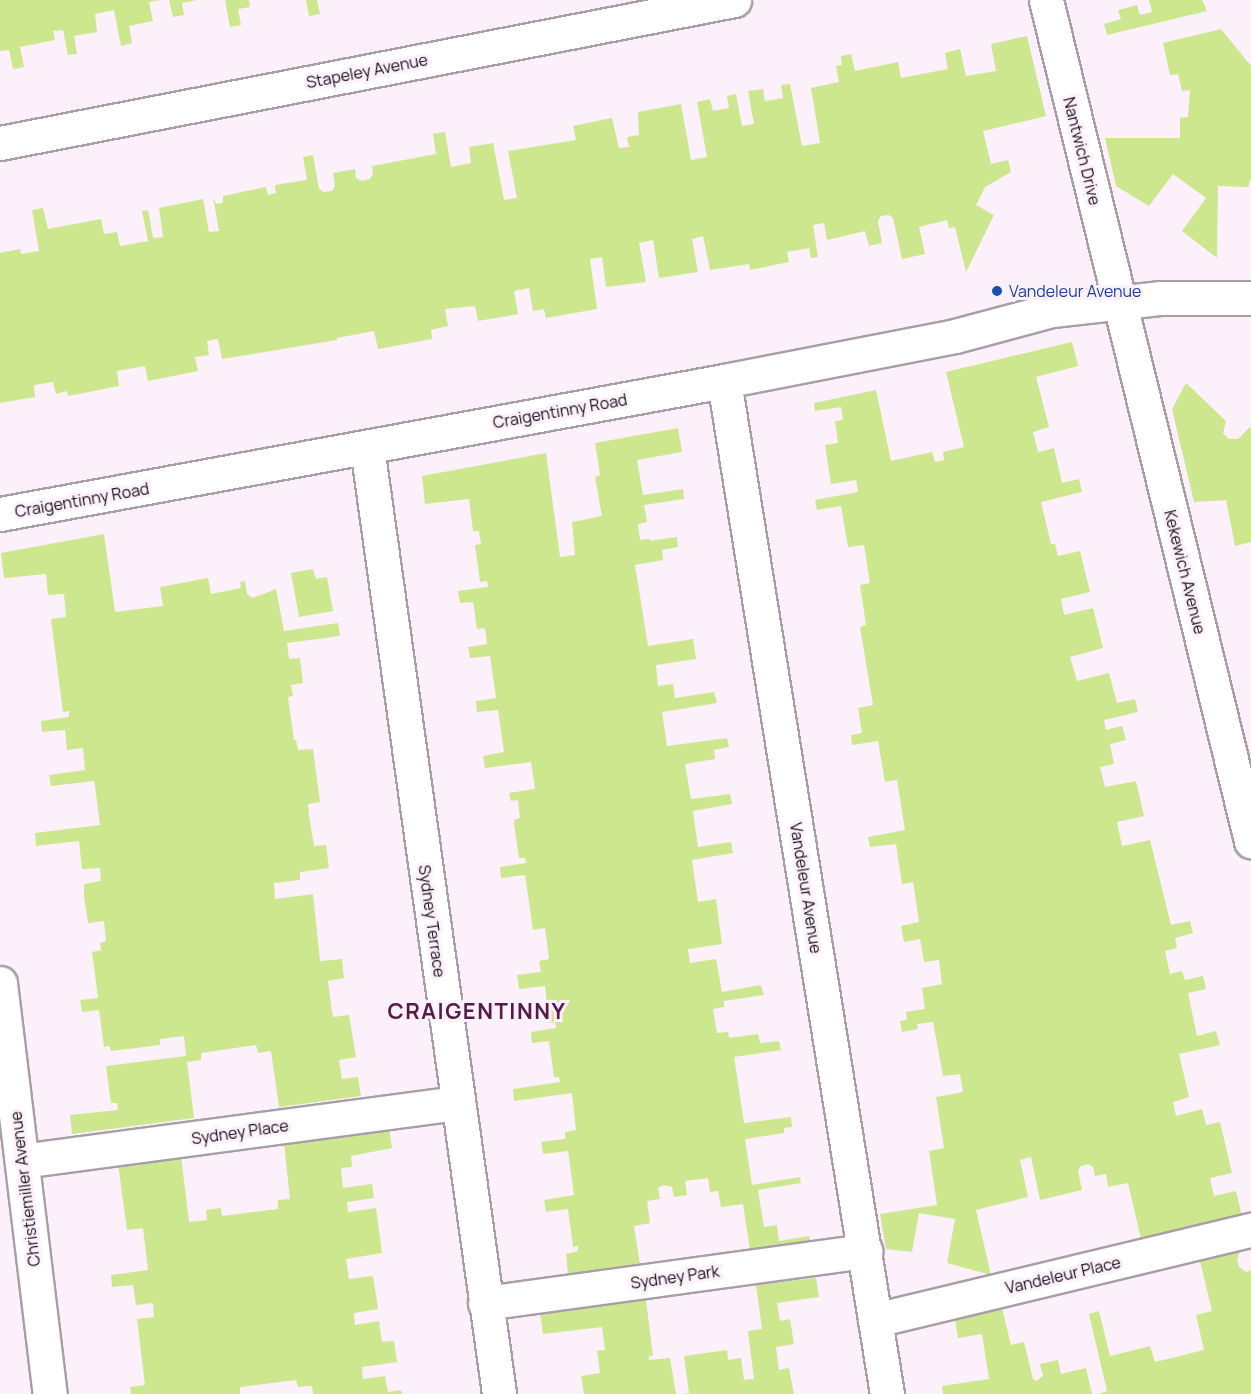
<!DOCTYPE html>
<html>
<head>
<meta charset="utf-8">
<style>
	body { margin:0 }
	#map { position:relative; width:1251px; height:1394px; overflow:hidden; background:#fcf0fb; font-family:Manrope,sans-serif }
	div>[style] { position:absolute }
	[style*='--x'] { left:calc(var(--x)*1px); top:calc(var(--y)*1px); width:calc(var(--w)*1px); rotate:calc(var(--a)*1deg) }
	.green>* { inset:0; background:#cce78e }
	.roads { filter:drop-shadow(2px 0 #a99ea8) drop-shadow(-2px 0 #a99ea8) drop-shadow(0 2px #a99ea8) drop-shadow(0 -2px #a99ea8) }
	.minor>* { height:33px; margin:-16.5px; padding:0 16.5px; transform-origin:16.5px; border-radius:16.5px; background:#fff }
	.dots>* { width:16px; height:16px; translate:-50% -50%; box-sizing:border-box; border:3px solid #fcf0fb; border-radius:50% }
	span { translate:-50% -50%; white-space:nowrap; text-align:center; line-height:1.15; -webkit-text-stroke:6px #fcf0fb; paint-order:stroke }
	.street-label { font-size:16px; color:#130f13 }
	.transit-label { font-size:16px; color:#164399 }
	.left { translate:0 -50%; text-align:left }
	.district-label { font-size:22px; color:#561c45; font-weight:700; letter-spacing:1.5px }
</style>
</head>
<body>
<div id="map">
	<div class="green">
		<i style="clip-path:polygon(0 0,161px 0,149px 2px,153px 21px,129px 26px,132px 43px,121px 46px,114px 10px,95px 14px,97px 32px,74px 36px,77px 54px,68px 55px,63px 30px,53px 31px,55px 40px,20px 47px,24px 67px,13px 69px,9px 50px,0 51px)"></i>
		<i style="clip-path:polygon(169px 0,197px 0,182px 3px,184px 15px,173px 17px)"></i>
		<i style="clip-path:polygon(225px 0,249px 0,250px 7px,238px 9px,241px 25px,230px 27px)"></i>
		<i style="clip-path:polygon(306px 0,317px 0,320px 14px,309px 16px)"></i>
		<i style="clip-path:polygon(1149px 0,1202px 0,1207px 11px,1107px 35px,1104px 24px,1121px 19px,1118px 10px,1137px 5px,1140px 15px,1152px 12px)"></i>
		<i style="clip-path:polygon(1221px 29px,1251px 66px,1251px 178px,1248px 187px,1218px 186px,1217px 258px,1182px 231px,1206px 198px,1173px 174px,1149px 206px,1116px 186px,1105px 138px,1180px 138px,1180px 118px,1188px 117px,1190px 90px,1182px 91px,1178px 74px,1170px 75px,1163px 43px)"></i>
		<i style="clip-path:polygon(1027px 36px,1046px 116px,983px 131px,991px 164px,1008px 160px,1011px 172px,985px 187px,976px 205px,994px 215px,966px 272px,955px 227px,949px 228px,947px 220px,919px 227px,925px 254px,902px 259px,893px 218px,889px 215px,881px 216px,878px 221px,882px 243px,869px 246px,865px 231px,827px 240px,824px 223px,813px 225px,818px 257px,811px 258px,809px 248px,787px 252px,789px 262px,750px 270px,749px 264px,710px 270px,703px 236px,692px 239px,698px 272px,659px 278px,653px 240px,639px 243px,646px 282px,606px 287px,602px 257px,590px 259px,597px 309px,546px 318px,544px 309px,533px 311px,529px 288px,514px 291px,518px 314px,478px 321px,475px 306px,445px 309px,448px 326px,431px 330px,432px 339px,421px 341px,378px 349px,374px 331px,337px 338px,337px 340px,222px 359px,218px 339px,207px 341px,209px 355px,195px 357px,198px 371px,148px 381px,145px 366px,117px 371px,119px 386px,68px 396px,67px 391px,56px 394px,53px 382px,34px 385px,35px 397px,0 403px,0 253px,20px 249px,21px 254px,39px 251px,32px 210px,43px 208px,48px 229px,101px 219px,104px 234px,117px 232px,120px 246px,148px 241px,142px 211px,148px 210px,153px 238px,163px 237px,159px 208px,203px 199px,209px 232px,219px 231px,213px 197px,216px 204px,223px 203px,223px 196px,266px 187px,268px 195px,276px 193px,275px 185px,307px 180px,303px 157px,313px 155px,319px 189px,324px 192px,332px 191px,335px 186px,333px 173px,355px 169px,356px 178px,362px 181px,370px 179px,373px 174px,372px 166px,436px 154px,433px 134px,445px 132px,451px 167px,471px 163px,469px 147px,493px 143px,504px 200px,517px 198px,508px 151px,576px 140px,573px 126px,612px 118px,619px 148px,629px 147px,627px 137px,639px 135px,638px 112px,681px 104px,691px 160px,707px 157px,697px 102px,710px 99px,713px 111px,729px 108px,727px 96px,736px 94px,742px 126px,754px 124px,748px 91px,763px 89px,765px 101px,783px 98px,781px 85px,790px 84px,802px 146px,820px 143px,811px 88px,839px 82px,836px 66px,842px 65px,841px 56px,851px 54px,855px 71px,898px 62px,901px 78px,948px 69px,945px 53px,960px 49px,966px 76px,996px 71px,991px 44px)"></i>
		<i style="clip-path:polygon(1072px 342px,1078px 366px,1036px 377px,1049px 427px,1033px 432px,1038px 452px,1054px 448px,1062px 483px,1079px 479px,1082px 492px,1041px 502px,1051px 544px,1055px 544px,1058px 556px,1080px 551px,1090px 592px,1061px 599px,1064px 615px,1093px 608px,1103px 648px,1070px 657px,1077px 681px,1109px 673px,1117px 703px,1135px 699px,1138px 712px,1104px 720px,1106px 730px,1122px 726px,1126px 740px,1110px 744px,1114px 764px,1100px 767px,1105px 787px,1136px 781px,1144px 816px,1117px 822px,1122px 846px,1150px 840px,1171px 925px,1190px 921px,1193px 933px,1175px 938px,1177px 948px,1165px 951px,1170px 974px,1182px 971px,1185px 980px,1203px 976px,1206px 989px,1188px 993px,1197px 1036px,1216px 1031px,1220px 1045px,1179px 1054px,1189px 1097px,1173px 1102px,1176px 1116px,1202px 1109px,1206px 1125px,1220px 1122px,1232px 1173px,1210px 1178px,1214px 1196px,1236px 1191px,1242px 1216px,1141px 1239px,1128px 1183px,1108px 1187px,1106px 1174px,1095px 1176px,1093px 1167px,1088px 1164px,1081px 1166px,1078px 1171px,1082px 1190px,1040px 1200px,1031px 1157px,1020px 1160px,1028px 1197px,976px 1210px,991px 1275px,947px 1263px,955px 1219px,919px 1213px,912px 1252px,886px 1249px,880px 1214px,937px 1205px,929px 1151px,944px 1148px,936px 1097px,963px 1092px,960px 1074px,943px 1076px,933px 1022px,917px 1024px,918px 1029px,902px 1032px,900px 1021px,907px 1020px,906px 1012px,925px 1009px,922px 988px,942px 984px,939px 960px,924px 962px,920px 939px,904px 942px,901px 926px,919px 922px,913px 882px,902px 884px,896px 844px,870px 847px,868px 837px,905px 830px,897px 780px,885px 782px,878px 741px,852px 745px,851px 735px,862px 733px,858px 708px,873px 705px,860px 627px,866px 625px,860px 585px,870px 583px,864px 545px,848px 547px,841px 506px,817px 510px,815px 500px,858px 492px,856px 480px,831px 484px,825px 445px,838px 443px,835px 421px,843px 420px,841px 407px,815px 411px,814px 403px,876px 390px,891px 461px,932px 452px,935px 462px,944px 460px,943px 452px,964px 447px,946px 372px)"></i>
		<i style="clip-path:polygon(1186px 383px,1226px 421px,1223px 433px,1229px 439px,1238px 439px,1251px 426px,1251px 542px,1235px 546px,1226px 500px,1194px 502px,1172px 409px)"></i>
		<i style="clip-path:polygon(678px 428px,682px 452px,637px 460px,643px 495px,683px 489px,684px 499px,644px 505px,647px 522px,638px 524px,640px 540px,650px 539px,650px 541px,677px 537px,678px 547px,662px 550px,663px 560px,635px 565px,648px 646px,693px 639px,696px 659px,656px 665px,658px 686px,673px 684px,675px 698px,714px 692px,717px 703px,662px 712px,667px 746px,727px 738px,729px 747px,714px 750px,715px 759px,685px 764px,691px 799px,730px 794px,732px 804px,693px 811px,698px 847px,731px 842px,733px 853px,692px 860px,698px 902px,716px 899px,722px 944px,688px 949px,690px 963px,716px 959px,722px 992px,761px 985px,764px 995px,724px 1001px,724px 1007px,713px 1009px,717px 1033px,728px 1032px,729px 1038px,758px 1034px,760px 1043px,779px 1041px,781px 1050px,734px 1057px,744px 1123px,791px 1117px,792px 1127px,784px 1128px,784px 1133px,745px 1139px,752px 1185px,800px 1177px,801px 1183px,758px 1190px,764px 1227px,777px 1225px,779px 1241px,809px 1236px,811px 1242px,750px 1250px,743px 1204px,721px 1207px,718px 1191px,710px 1192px,708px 1178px,685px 1181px,687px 1195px,674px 1197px,672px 1187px,663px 1185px,658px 1188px,660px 1199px,647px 1201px,650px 1223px,634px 1226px,640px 1265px,568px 1274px,566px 1254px,578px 1251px,578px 1246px,573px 1247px,568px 1209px,546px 1212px,544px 1200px,574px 1195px,568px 1151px,543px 1154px,541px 1142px,565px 1139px,565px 1132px,576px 1130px,572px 1093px,514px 1101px,513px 1089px,560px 1082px,559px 1077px,554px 1077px,549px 1041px,532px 1043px,531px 1032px,556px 1028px,555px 1022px,549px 1023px,545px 986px,519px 989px,517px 975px,541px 972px,539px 961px,549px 959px,545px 928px,533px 930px,525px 875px,501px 878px,500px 867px,526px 863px,525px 858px,519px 858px,514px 824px,514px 820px,520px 818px,518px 800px,511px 801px,509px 793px,535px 789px,531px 762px,485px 768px,483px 756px,504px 752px,498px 710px,477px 712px,476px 701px,496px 698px,490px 656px,470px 658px,468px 647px,487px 644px,485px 628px,477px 629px,473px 602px,460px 603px,458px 591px,488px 587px,487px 581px,480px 582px,475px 545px,481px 544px,479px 531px,473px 531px,469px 499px,425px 504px,422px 476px,546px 453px,560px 557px,575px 555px,572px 522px,602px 516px,595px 477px,600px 475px,595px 443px)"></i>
		<i style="clip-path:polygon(104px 534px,115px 612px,163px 606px,160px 587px,208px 578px,211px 594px,241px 588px,240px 582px,245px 581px,247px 594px,253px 598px,276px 589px,284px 631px,338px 623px,340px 636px,287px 643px,289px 659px,300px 658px,303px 683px,291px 685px,293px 696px,288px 697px,294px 740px,296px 740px,298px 750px,313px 749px,320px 802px,308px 804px,309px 815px,314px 846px,326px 845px,329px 868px,300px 872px,300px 880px,274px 883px,275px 899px,313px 894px,320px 961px,342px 959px,344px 978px,328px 981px,331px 1005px,333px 1017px,349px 1015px,356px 1057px,339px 1060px,342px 1079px,358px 1077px,361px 1096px,279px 1107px,271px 1051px,258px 1053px,256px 1045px,201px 1053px,201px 1060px,187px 1062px,194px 1118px,72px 1134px,70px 1115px,118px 1110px,117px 1103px,111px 1103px,106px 1066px,186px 1056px,184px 1036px,160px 1039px,160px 1045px,111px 1051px,109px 1046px,104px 1047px,99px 1010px,82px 1012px,80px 1000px,98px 998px,92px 952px,101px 950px,100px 943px,106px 941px,104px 921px,88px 923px,84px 896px,84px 884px,101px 881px,100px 868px,82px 869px,79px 841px,36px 846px,35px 833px,100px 825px,95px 785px,94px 781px,51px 786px,49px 775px,85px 770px,83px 748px,67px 750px,65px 730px,42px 732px,41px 721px,69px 717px,69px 711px,63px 712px,51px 619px,66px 617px,64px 594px,48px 595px,46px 574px,4px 578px,1px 553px)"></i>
		<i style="clip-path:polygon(313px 569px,316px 579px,327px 577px,333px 611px,299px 617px,291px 573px)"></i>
		<i style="clip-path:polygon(389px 1129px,392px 1148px,351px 1156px,352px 1167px,341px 1168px,343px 1188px,372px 1184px,374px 1198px,347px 1202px,348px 1212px,376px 1208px,382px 1253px,346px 1259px,349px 1279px,373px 1276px,378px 1309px,354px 1313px,355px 1325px,379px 1321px,382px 1342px,394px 1341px,397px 1362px,362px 1367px,363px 1379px,385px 1376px,388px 1392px,401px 1390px,402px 1394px,313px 1394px,312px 1386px,298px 1387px,296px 1380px,240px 1387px,240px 1394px,131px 1394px,130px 1387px,145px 1385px,137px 1319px,154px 1317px,153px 1303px,136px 1305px,133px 1285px,112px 1287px,111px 1275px,148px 1270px,143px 1228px,127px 1230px,118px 1164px,181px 1156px,189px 1222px,207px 1220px,206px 1210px,221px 1208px,222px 1216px,278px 1209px,278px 1200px,290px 1199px,284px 1143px)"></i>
		<i style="clip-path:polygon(1240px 1252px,1237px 1259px,1239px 1267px,1246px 1272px,1251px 1270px,1251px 1394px,1098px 1394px,1107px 1391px,1089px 1314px,1099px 1311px,1110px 1356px,1150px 1346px,1155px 1362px,1204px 1350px,1196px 1315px,1212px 1311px,1200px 1261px)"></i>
		<i style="clip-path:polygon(816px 1278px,819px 1297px,777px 1303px,780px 1321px,790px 1319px,794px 1344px,776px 1347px,779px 1370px,789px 1368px,794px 1394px,681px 1394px,689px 1393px,684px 1356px,727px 1350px,728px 1360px,741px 1358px,744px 1380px,754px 1379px,748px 1331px,762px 1329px,756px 1285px)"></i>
		<i style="clip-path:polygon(646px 1300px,653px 1356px,649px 1356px,649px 1360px,670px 1358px,676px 1394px,584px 1394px,581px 1376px,600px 1373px,597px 1351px,605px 1350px,602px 1327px,543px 1334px,540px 1313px)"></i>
		<i style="clip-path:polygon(1002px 1308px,1011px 1345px,1024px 1342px,1033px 1379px,1036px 1381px,1043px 1376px,1040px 1364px,1058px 1360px,1061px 1374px,1086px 1368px,1092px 1394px,943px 1394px,942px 1386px,989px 1379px,982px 1334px,958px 1338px,955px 1320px)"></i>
	</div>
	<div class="roads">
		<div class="minor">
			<i style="--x:1046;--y:0;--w:866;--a:76.3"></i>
			<i style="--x:0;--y:143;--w:748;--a:-11.02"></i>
			<i style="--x:724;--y:381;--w:1026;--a:80.86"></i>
			<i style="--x:367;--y:447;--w:956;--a:82.06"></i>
			<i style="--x:0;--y:514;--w:736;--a:-10.41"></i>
			<i style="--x:724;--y:381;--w:235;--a:-11"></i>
			<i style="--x:955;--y:336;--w:100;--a:-15"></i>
			<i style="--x:1052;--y:310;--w:110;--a:-6.3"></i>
			<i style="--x:1161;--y:298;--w:90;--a:0"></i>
			<i style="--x:0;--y:983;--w:414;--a:83.1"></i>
			<i style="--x:22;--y:1161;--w:440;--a:-7.6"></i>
			<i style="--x:485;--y:1303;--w:384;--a:-7.8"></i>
			<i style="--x:875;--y:1320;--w:387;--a:-13.5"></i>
		</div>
	</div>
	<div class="dots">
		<i style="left:997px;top:291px;background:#1a4fb4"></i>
	</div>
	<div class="street-label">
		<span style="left:367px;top:71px;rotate:-11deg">Stapeley Avenue</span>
		<span style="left:1082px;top:151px;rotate:76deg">Nantwich Drive</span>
		<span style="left:560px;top:411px;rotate:-10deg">Craigentinny Road</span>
		<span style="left:82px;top:500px;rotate:-10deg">Craigentinny Road</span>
		<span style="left:1185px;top:572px;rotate:76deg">Kekewich Avenue</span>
		<span style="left:806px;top:888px;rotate:81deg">Vandeleur Avenue</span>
		<span style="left:432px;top:921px;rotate:82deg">Sydney Terrace</span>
		<span style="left:240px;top:1132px;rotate:-8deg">Sydney Place</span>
		<span style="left:25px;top:1189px;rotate:-97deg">Christiemiller Avenue</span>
		<span style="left:1063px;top:1275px;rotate:-13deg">Vandeleur Place</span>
		<span style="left:675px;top:1277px;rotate:-8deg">Sydney Park</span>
	</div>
	<div class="transit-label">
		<span class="left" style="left:1009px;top:291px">Vandeleur Avenue</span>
	</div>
	<div class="district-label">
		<span style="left:477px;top:1012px">CRAIGENTINNY</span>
	</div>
</div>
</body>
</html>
